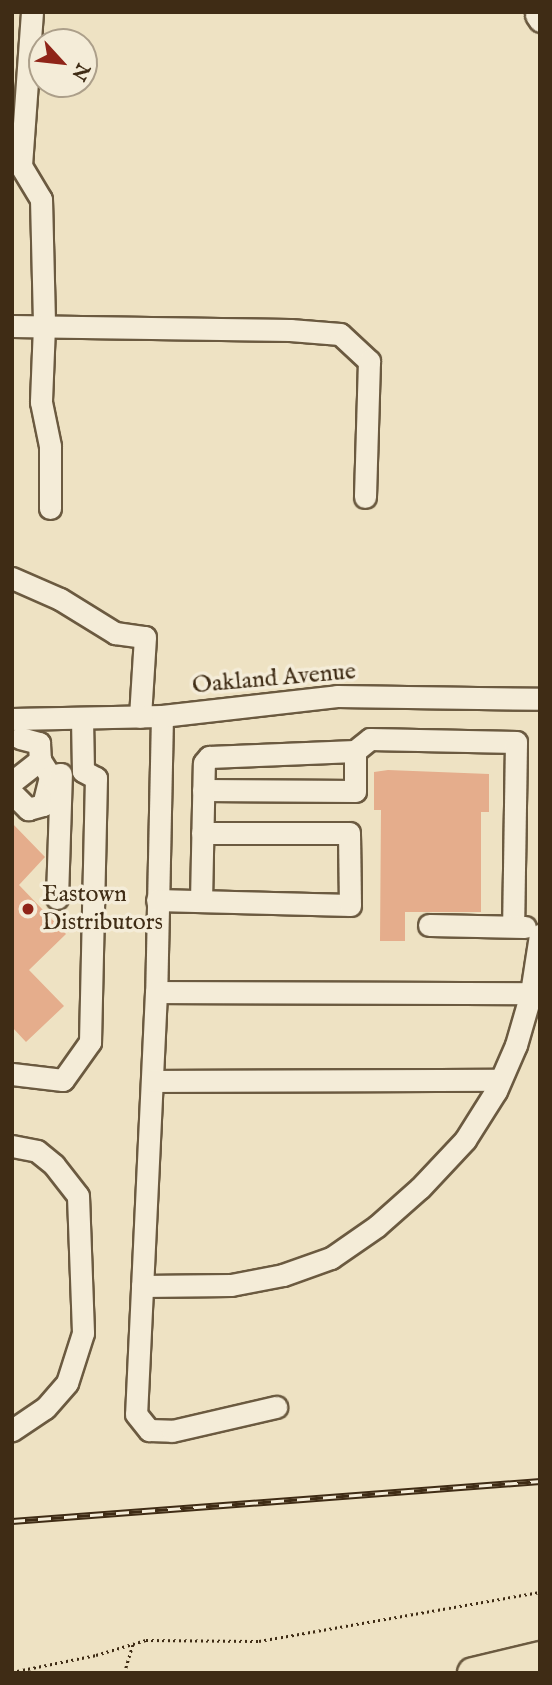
<!DOCTYPE html>
<html>
<head>
<meta charset="utf-8">
<style>
	body { margin:0 }
	#map { position:relative; width:552px; height:1685px; overflow:hidden; background:#eee2c3; font-family:"IM FELL English",serif }
	div>[style] { position:absolute }
	[style*='--x'] { left:calc(var(--x)*1px); top:calc(var(--y)*1px); width:calc(var(--w)*1px); rotate:calc(var(--a)*1deg) }
	.building>* { inset:0; background:#e5ad8c }
	.path>* { height:2.5px; margin-top:-1.25px; transform-origin:0; background:repeating-linear-gradient(90deg,#3f2c15 0 2px,transparent 0 5.5px) }
	.roads { filter:drop-shadow(2px 0 #6b5a40) drop-shadow(-2px 0 #6b5a40) drop-shadow(0 2px #6b5a40) drop-shadow(0 -2px #6b5a40) }
	.minor>* { height:21px; margin:-10.5px; padding:0 10.5px; transform-origin:10.5px; border-radius:10.5px; background:#f4ecd8 }
	.highway>* { height:30px; margin:-15px; padding:0 15px; transform-origin:15px; border-radius:15px; background:#eee2c3 }
	.rail>* { height:7px; margin-top:-3.5px; transform-origin:0; background:repeating-linear-gradient(90deg,#f4ecd8 0 13px,#3f2c15 0 26px); box-sizing:border-box; border-block:2px solid #3f2c15 }
	.dots>* { width:19px; height:19px; translate:-50% -50%; box-sizing:border-box; border:4px solid #f4ecd8; border-radius:50% }
	span { translate:-50% -50%; white-space:nowrap; text-align:center; line-height:1.15; -webkit-text-stroke:7px #f4ecd8; paint-order:stroke }
	.street-label { font-size:24px; color:#3f2c15 }
	.poi-label { font-size:24px; color:#3f2c15 }
	.left { translate:0 -50%; text-align:left }
	.frame { position:absolute; inset:0; border:14px solid #3f2c15; pointer-events:none }
	.north { position:absolute; left:28px; top:28px; width:70px; height:70px; box-sizing:border-box; background:#f4ecd8; border:2px solid #ac9f8a; border-radius:50%; rotate:117deg; font-size:19px; font-weight:700; line-height:28px; text-align:center; color:#3f2c15 }
	.north::after { content:''; display:block; margin:auto; width:24px; height:32px; background:#8f2418; clip-path:polygon(50% 0,100% 100%,50% 72%,0 100%) }
</style>
</head>
<body>
<div id="map">
	<div class="building">
		<i style="clip-path:polygon(388px 770px,489px 774px,489px 812px,481px 812px,481px 912px,405px 912px,405px 941px,380px 941px,381px 810px,374px 810px,374px 772px)"></i>
		<i style="clip-path:polygon(12px 823px,45px 857px,19px 885px,66px 934px,29px 970px,64px 1006px,26px 1042px,12px 1027px)"></i>
	</div>
	<div class="path">
		<i style="--x:12;--y:1672;--w:86;--a:-11.4"></i>
		<i style="--x:96;--y:1655;--w:52;--a:-16.7"></i>
		<i style="--x:146;--y:1640;--w:113;--a:0.5"></i>
		<i style="--x:259;--y:1641;--w:285;--a:-9.9"></i>
		<i style="--x:124;--y:1673;--w:30;--a:-73"></i>
	</div>
	<div class="roads">
		<div class="minor">
			<i style="--x:32;--y:12;--w:154;--a:94.1"></i>
			<i style="--x:21;--y:166;--w:39;--a:59"></i>
			<i style="--x:41;--y:199;--w:127;--a:88.6"></i>
			<i style="--x:44;--y:326;--w:76;--a:92.3"></i>
			<i style="--x:41;--y:402;--w:45;--a:78.4"></i>
			<i style="--x:50;--y:446;--w:62;--a:90"></i>
			<i style="--x:536;--y:15;--w:7;--a:56"></i>
			<i style="--x:12;--y:326;--w:278;--a:0.8"></i>
			<i style="--x:290;--y:330;--w:50;--a:4.6"></i>
			<i style="--x:340;--y:334;--w:40;--a:43"></i>
			<i style="--x:369;--y:361;--w:136;--a:91.7"></i>
			<i style="--x:12;--y:578;--w:52;--a:23.6"></i>
			<i style="--x:60;--y:599;--w:65;--a:31.7"></i>
			<i style="--x:115;--y:633;--w:30;--a:8"></i>
			<i style="--x:145;--y:637;--w:80;--a:93.6"></i>
			<i style="--x:162;--y:716;--w:276;--a:91.2"></i>
			<i style="--x:156;--y:992;--w:375;--a:0.2"></i>
			<i style="--x:531;--y:993;--w:59;--a:-81.2"></i>
			<i style="--x:12;--y:719;--w:150;--a:-1.1"></i>
			<i style="--x:162;--y:716;--w:176;--a:-6.5"></i>
			<i style="--x:337;--y:696;--w:203;--a:0.8"></i>
			<i style="--x:20;--y:738;--w:20;--a:15"></i>
			<i style="--x:39;--y:743;--w:17;--a:87"></i>
			<i style="--x:40;--y:760;--w:19;--a:58"></i>
			<i style="--x:12;--y:782;--w:36;--a:-38"></i>
			<i style="--x:203;--y:790;--w:152;--a:0.4"></i>
			<i style="--x:355;--y:791;--w:40;--a:-90"></i>
			<i style="--x:12;--y:793;--w:23;--a:45"></i>
			<i style="--x:28;--y:809;--w:16;--a:-15"></i>
			<i style="--x:43;--y:805;--w:30;--a:-76"></i>
			<i style="--x:50;--y:776;--w:10;--a:-11"></i>
			<i style="--x:57;--y:898;--w:124;--a:-88.2"></i>
			<i style="--x:157;--y:900;--w:193;--a:1.5"></i>
			<i style="--x:350;--y:905;--w:72;--a:-90.8"></i>
			<i style="--x:349;--y:833;--w:147;--a:180"></i>
			<i style="--x:201;--y:901;--w:138;--a:-88.8"></i>
			<i style="--x:204;--y:763;--w:8;--a:-50"></i>
			<i style="--x:209;--y:757;--w:146;--a:-2.4"></i>
			<i style="--x:355;--y:751;--w:19;--a:-39"></i>
			<i style="--x:370;--y:739;--w:146;--a:1.2"></i>
			<i style="--x:516;--y:742;--w:184;--a:90.9"></i>
			<i style="--x:429;--y:925;--w:96;--a:1.2"></i>
			<i style="--x:156;--y:992;--w:422;--a:92.7"></i>
			<i style="--x:136;--y:1414;--w:21;--a:51"></i>
			<i style="--x:149;--y:1430;--w:23;--a:2"></i>
			<i style="--x:172;--y:1431;--w:107;--a:-13"></i>
			<i style="--x:12;--y:1074;--w:51;--a:6.7"></i>
			<i style="--x:63;--y:1080;--w:47;--a:-54.6"></i>
			<i style="--x:90;--y:1042;--w:264;--a:-88.7"></i>
			<i style="--x:96;--y:778;--w:15;--a:-152"></i>
			<i style="--x:83;--y:771;--w:53;--a:-91.1"></i>
			<i style="--x:152;--y:1081;--w:348;--a:-0.2"></i>
			<i style="--x:12;--y:1146;--w:25;--a:11"></i>
			<i style="--x:37;--y:1151;--w:22;--a:39"></i>
			<i style="--x:54;--y:1165;--w:39;--a:52"></i>
			<i style="--x:78;--y:1196;--w:137;--a:87.9"></i>
			<i style="--x:83;--y:1333;--w:52;--a:107.7"></i>
			<i style="--x:67;--y:1383;--w:33;--a:131"></i>
			<i style="--x:45;--y:1408;--w:40;--a:146"></i>
			<i style="--x:142;--y:1286;--w:89;--a:-0.6"></i>
			<i style="--x:231;--y:1285;--w:53;--a:-10.9"></i>
			<i style="--x:283;--y:1275;--w:51;--a:-19.5"></i>
			<i style="--x:331;--y:1258;--w:56;--a:-34.8"></i>
			<i style="--x:377;--y:1226;--w:57;--a:-41.5"></i>
			<i style="--x:420;--y:1188;--w:66;--a:-46.8"></i>
			<i style="--x:465;--y:1140;--w:58;--a:-57.7"></i>
			<i style="--x:496;--y:1091;--w:50;--a:-66.5"></i>
			<i style="--x:516;--y:1045;--w:54;--a:-73.9"></i>
		</div>
		<div class="highway">
			<i style="--x:473;--y:1673;--w:69;--a:-13.4"></i>
		</div>
	</div>
	<div class="rail">
		<i style="--x:12;--y:1521;--w:530;--a:-4.33"></i>
	</div>
	<div class="dots">
		<i style="left:28px;top:909px;background:#8f2418"></i>
	</div>
	<div class="street-label">
		<span style="left:274px;top:679px;rotate:-5deg">Oakland Avenue</span>
	</div>
	<div class="poi-label">
		<span class="left" style="left:42px;top:909px">Eastown<br>Distributors</span>
	</div>
	<div class="frame"></div>
	<div class="north">N</div>
</div>
</body>
</html>
